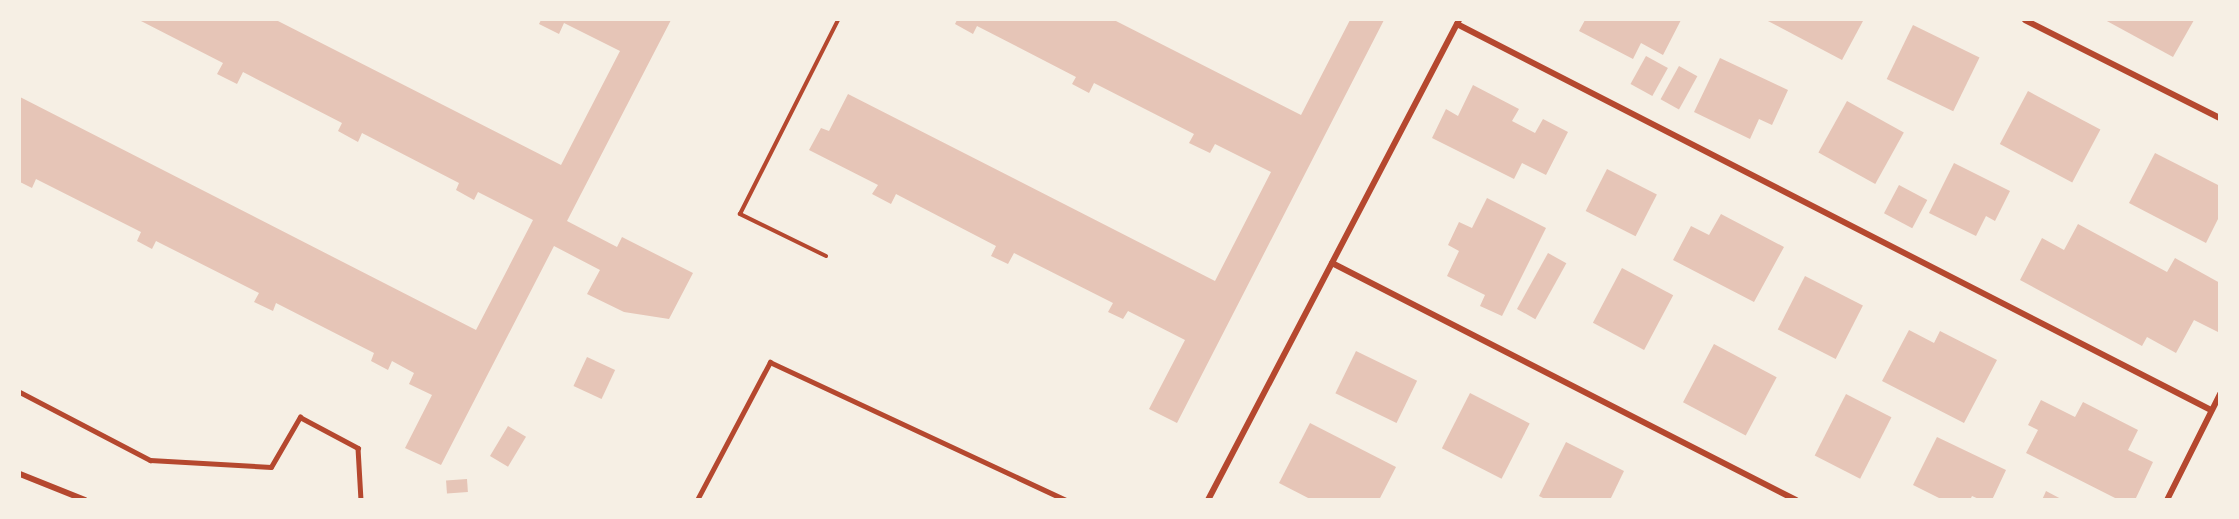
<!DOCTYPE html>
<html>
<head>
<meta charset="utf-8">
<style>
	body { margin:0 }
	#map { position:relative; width:2239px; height:519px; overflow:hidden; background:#f6efe4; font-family:Commissioner,sans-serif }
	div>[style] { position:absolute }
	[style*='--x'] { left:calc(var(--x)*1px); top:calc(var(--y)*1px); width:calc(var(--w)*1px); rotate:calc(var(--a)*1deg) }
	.building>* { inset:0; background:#e6c5b7; transform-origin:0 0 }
	.path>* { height:4px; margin:-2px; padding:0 2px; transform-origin:2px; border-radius:2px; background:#b5482f }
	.service>* { height:4.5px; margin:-2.25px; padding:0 2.25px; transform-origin:2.25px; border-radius:2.25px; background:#b5482f }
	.minor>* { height:6px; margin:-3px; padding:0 3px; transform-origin:3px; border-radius:3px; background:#b5482f }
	span { translate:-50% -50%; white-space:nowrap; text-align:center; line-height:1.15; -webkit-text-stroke:6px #f6efe4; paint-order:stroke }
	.frame { position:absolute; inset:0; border:21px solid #f6efe4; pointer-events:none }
</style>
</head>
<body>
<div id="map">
	<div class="building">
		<i style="clip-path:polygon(139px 20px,276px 20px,561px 165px,620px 51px,564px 23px,559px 34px,539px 24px,541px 20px,671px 20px,567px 221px,617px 247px,622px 237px,693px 273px,669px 319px,624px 312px,587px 294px,600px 270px,554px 246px,441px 465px,405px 448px,432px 395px,409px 384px,414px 373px,392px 361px,388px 370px,371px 361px,374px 353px,276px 303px,273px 311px,254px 302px,259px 293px,156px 241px,152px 249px,137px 241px,141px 232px,36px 179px,32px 188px,20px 182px,20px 97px,476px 330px,533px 220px,478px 192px,474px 200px,456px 190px,459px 183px,362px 133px,358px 142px,338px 131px,342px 123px,243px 72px,237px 84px,217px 74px,223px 63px)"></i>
		<i style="clip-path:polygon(957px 20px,1114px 20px,1301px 115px,1350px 20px,1384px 20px,1177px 423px,1149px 409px,1185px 340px,1128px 311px,1123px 319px,1108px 312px,1113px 303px,1014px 253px,1008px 264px,991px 256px,996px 246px,896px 194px,891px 204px,872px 194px,878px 185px,809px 150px,821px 128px,829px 131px,848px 94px,1215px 281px,1271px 172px,1215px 144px,1210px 153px,1189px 143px,1194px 134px,1094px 83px,1089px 93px,1072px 84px,1076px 77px,977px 26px,973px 34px,955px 24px)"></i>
		<i style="clip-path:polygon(1585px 20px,1681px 20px,1663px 55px,1641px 43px,1633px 59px,1579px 31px)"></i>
		<i style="clip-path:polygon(1766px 20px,1860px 20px,1863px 21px,1842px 60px)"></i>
		<i style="clip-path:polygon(2105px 20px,2194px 20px,2173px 57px)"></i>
		<i style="left:1913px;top:25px;width:74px;height:60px;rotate:26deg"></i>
		<i style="left:1646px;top:56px;width:25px;height:32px;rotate:29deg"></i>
		<i style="clip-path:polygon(1720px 58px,1788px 90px,1772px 125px,1759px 119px,1750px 139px,1694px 112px)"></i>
		<i style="left:1679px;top:66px;width:21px;height:38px;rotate:29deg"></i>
		<i style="clip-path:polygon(1473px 85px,1519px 109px,1512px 121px,1535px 133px,1543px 119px,1568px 132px,1546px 175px,1522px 163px,1514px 179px,1432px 138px,1446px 109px,1458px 116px)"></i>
		<i style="left:2028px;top:91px;width:82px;height:60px;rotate:28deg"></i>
		<i style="left:1847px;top:101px;width:65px;height:59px;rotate:29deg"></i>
		<i style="clip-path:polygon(2155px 153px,2220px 186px,2220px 215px,2206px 243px,2129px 203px)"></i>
		<i style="clip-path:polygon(1954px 163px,2010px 191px,1995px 221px,1986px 216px,1976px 236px,1929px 213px)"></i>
		<i style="left:1607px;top:169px;width:56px;height:47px;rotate:27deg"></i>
		<i style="left:1899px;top:185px;width:32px;height:32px;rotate:28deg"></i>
		<i style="clip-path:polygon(1487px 198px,1546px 228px,1502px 316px,1480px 306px,1485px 295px,1447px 276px,1459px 251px,1448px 245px,1459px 222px,1472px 228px)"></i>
		<i style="clip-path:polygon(1721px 214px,1784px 247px,1754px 302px,1673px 260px,1691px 226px,1709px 235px)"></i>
		<i style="clip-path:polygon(2078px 224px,2167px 272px,2175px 258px,2220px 283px,2220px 333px,2194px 320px,2176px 353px,2147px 337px,2142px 346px,2020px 280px,2042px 238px,2064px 250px)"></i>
		<i style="left:1548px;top:253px;width:21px;height:64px;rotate:29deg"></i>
		<i style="left:1622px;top:268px;width:58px;height:62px;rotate:28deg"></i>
		<i style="left:1805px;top:276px;width:65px;height:60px;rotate:27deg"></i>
		<i style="clip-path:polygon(1909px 330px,1934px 343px,1940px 331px,1997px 360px,1964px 423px,1882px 381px)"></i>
		<i style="left:1714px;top:344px;width:71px;height:66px;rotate:28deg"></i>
		<i style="left:1356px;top:351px;width:68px;height:47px;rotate:26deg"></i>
		<i style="left:587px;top:357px;width:31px;height:32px;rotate:25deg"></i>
		<i style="left:1470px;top:393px;width:67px;height:62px;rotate:27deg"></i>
		<i style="left:1846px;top:394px;width:51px;height:69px;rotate:27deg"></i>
		<i style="clip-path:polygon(2041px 400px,2075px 417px,2083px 402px,2138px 430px,2128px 450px,2153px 462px,2135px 500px,2119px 500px,2026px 453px,2038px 430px,2028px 425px)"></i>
		<i style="clip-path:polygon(1310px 423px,1396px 467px,1379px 500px,1312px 500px,1279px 483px)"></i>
		<i style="left:508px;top:426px;width:21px;height:35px;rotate:31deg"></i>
		<i style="clip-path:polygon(1937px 437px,2006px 470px,1992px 500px,1981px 500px,1972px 496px,1970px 500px,1943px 500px,1913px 485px)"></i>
		<i style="clip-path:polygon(1566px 442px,1624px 471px,1610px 500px,1547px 500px,1539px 496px)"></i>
		<i style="left:467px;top:479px;width:13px;height:21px;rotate:86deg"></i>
		<i style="clip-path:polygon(2046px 491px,2063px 500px,2042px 500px)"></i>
	</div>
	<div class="path">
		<i style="--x:826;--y:256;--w:96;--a:-154"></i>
		<i style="--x:740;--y:214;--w:217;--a:-63.2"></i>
	</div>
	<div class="service">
		<i style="--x:20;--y:392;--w:147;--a:27.6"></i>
		<i style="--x:150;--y:460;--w:121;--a:3.3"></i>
		<i style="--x:271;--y:467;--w:58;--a:-59.9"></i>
		<i style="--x:300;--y:417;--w:66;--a:28.1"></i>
		<i style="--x:358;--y:448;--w:52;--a:86.7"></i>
		<i style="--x:697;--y:500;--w:156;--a:-62.1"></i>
		<i style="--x:770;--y:362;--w:327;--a:25"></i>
	</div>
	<div class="minor">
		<i style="--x:2025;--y:20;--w:218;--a:26.7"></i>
		<i style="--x:1457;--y:24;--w:847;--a:27.11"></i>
		<i style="--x:1332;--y:263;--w:521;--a:27.06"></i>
		<i style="--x:20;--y:474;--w:70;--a:21.8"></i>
		<i style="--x:1208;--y:500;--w:542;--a:-62.39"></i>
		<i style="--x:2167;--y:500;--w:119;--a:-63.4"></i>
	</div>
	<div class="frame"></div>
</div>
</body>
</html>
